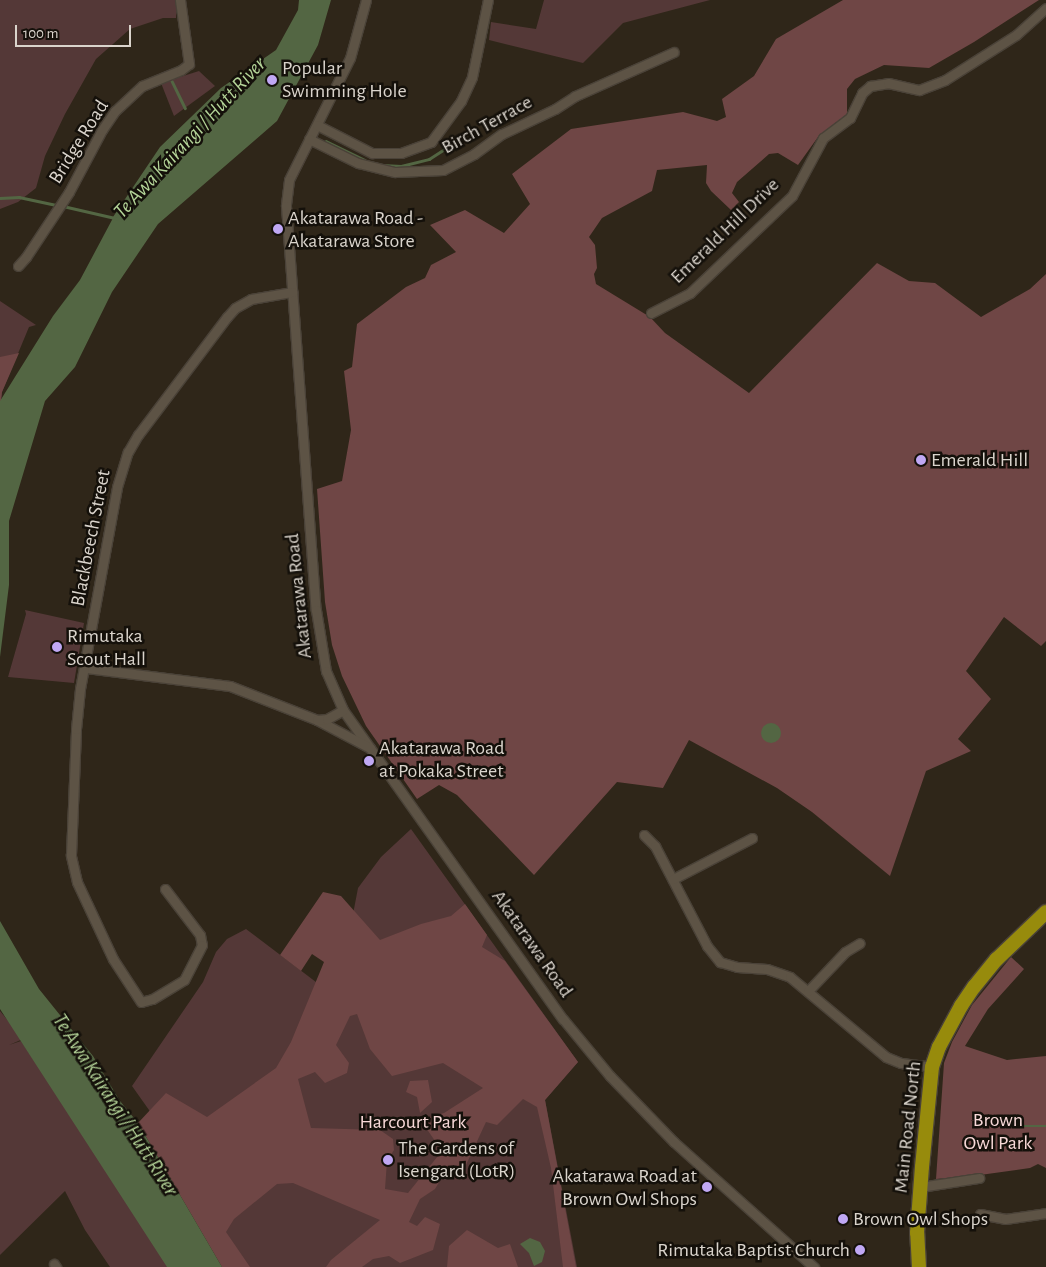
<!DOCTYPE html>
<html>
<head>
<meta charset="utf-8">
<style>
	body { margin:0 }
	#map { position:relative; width:1046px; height:1267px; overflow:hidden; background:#2f2619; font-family:"Alegreya Sans",sans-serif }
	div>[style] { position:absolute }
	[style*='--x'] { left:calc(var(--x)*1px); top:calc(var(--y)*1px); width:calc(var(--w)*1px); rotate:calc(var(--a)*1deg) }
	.green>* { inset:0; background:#543837 }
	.forest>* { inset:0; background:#6f4645 }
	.water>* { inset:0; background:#536643 }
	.round { border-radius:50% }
	.stream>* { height:2.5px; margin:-1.25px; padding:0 1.25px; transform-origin:1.25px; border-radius:1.25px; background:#536643 }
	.roads { filter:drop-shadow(1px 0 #4a4238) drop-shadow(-1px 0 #4a4238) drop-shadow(0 1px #4a4238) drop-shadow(0 -1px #4a4238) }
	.minor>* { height:9px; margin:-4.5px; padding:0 4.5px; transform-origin:4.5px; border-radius:4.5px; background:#5d5345 }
	.highway>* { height:14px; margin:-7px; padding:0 7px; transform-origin:7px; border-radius:7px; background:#978b0c }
	.dots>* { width:14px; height:14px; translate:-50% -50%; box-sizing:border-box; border:2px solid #14100a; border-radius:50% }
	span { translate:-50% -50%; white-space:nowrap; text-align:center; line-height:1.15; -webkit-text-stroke:5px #14100a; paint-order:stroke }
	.poi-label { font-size:20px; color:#dad4cc }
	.left { translate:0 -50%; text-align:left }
	.right { translate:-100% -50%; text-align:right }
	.street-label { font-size:20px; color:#dad4cc }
	.park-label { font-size:20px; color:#f8d9d8 }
	.water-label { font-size:21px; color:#b4d498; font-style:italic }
	.scale { position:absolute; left:15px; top:25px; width:116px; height:22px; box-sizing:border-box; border:2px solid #dad4cc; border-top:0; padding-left:6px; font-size:15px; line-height:18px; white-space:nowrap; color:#dad4cc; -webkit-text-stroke:4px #14100a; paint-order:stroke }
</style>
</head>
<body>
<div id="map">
	<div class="green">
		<i style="clip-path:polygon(0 0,177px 0,176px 18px,163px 18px,130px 29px,96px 59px,65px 114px,45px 156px,36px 188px,18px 202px,0 209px)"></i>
		<i style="clip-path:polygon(544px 0,710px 0,623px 23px,583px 63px,489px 40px,491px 22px,536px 29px)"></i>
		<i style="clip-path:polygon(199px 71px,215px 86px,174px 116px,161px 83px)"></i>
		<i style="clip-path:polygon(0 301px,36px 325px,29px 327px,2px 392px,0 408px)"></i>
		<i style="clip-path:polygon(25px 610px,84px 623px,74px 683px,8px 677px,26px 614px)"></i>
		<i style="clip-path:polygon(411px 829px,578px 1062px,545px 1100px,577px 1267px,222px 1267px,149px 1110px,132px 1086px,203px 982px,216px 952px,227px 939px,246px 929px,337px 998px,358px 888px,381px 857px)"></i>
		<i style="clip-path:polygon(0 1011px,23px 1039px,9px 1045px,21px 1041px,134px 1208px,169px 1267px,110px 1267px,85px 1230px,65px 1191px,0 1255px)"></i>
	</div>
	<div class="forest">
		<i style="clip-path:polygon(843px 0,1039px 0,974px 42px,929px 68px,884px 65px,855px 79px,847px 89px,847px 114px,818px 137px,798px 165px,778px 153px,769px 154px,737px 182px,732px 193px,739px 202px,731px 210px,711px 191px,706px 183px,707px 165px,657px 170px,652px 191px,602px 218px,589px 237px,595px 245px,597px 268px,594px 274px,596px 284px,650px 317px,665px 333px,749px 393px,877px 263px,909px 281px,935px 283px,981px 317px,1030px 289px,1046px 274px,1046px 641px,1041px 646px,1004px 617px,966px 671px,991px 699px,958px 739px,971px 751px,926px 771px,890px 876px,812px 812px,777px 788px,689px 740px,663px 788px,617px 782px,534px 875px,457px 795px,439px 785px,417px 799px,366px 726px,342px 676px,332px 645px,325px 602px,317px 489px,342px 481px,351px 430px,344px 371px,352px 367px,357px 324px,406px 287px,425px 278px,431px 265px,456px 252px,430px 225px,465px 210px,504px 233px,530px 204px,512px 174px,571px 129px,683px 112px,717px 121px,726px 117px,722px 99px,754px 76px,776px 39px)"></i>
		<i style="clip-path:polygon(19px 353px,2px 392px,0 408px,0 357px)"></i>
		<i style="clip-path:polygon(evenodd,323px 892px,341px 896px,380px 940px,421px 924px,451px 916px,465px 904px,487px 935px,482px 947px,505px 961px,578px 1062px,545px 1100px,576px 1267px,563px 1267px,551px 1168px,537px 1107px,523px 1099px,497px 1125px,486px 1122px,466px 1165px,444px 1174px,435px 1189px,420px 1199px,409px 1222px,417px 1226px,425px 1217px,440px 1224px,433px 1250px,400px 1263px,389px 1256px,373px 1259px,362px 1267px,326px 1267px,331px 1260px,380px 1220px,293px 1183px,277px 1184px,234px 1219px,226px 1232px,250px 1267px,222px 1267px,138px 1123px,166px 1093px,207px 1117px,276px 1068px,291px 1042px,324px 962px,312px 954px,301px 971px,280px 955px,323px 892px,357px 1014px,370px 1049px,392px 1076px,443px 1063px,483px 1088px,444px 1113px,427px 1118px,424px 1125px,442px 1151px,408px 1193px,385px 1189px,387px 1161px,394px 1150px,393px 1139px,380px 1130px,311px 1128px,298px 1079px,315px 1072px,325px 1083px,347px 1073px,349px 1063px,336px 1045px,350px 1016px,357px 1014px)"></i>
		<i style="clip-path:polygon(1011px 957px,1024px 969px,988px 1009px,965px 1046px,1007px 1060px,1046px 1056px,1046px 1168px,1038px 1164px,1030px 1168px,980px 1175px,936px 1179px,944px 1063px,952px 1042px,972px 1005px)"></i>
		<i style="clip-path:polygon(428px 1080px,432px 1102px,420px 1113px,417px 1097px,406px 1092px,410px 1081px)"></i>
		<i style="clip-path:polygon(467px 1230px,498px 1248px,510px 1244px,518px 1267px,447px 1267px,449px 1246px)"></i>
	</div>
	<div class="water">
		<i style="clip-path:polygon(299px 0,331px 0,318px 45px,277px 121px,158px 224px,112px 292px,75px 367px,45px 401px,9px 521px,9px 585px,0 657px,0 401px,53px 316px,80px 280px,113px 218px,117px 218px,113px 217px,160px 147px,221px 88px,276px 50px,298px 10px)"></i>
		<i class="round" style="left:761px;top:723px;width:20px;height:20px"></i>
		<i style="clip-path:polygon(0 921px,39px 989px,93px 1056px,120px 1101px,138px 1123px,222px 1267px,167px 1267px,0 1009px)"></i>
		<i style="clip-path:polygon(530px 1238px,540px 1242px,545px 1251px,542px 1262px,534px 1266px,529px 1253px,520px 1244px)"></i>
	</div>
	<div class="stream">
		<i style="--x:172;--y:81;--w:30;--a:64"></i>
		<i style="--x:326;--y:141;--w:43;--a:26"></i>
		<i style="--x:382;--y:165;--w:19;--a:3"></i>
		<i style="--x:401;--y:166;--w:29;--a:-14"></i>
		<i style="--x:429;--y:159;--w:40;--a:-32.9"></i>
		<i style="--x:0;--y:198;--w:19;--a:-3"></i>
		<i style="--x:19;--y:197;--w:40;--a:12"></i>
		<i style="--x:63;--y:206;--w:63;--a:12.9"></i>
		<i style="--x:1015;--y:1126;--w:31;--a:0"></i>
	</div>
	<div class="roads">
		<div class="minor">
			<i style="--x:366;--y:0;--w:60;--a:105.4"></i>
			<i style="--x:350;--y:58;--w:136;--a:116.6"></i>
			<i style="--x:289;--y:180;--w:26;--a:97"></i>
			<i style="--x:286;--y:206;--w:405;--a:85.8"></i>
			<i style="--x:316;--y:610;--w:62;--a:80.7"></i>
			<i style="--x:326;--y:671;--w:43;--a:66.4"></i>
			<i style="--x:343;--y:710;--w:379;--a:54.6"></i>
			<i style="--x:563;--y:1019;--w:74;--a:50.5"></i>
			<i style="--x:610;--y:1076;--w:92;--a:45.9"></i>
			<i style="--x:674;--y:1142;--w:188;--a:41.8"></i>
			<i style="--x:317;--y:125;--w:62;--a:27"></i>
			<i style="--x:372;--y:153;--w:29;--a:0"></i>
			<i style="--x:401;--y:153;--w:32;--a:-20"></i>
			<i style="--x:431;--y:142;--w:51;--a:-53.8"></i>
			<i style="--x:461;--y:101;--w:26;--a:-65"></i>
			<i style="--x:472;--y:77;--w:79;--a:-78.3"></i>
			<i style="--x:309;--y:139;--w:55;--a:26.1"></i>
			<i style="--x:358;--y:163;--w:38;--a:14"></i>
			<i style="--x:395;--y:172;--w:48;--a:-2.4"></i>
			<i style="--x:443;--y:170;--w:35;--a:-27"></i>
			<i style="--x:474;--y:154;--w:34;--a:-36"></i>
			<i style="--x:502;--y:134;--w:59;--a:-25.3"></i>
			<i style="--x:555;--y:109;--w:24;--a:-33"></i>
			<i style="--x:575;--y:96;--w:108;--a:-24"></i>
			<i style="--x:18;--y:266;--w:12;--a:-48"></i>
			<i style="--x:26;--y:257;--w:78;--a:-56.5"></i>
			<i style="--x:69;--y:192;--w:70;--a:-62"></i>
			<i style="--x:102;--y:130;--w:23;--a:-56"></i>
			<i style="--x:115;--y:111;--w:37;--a:-43"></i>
			<i style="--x:142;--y:86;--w:42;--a:-22.3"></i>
			<i style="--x:181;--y:70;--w:10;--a:-37"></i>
			<i style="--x:189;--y:64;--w:65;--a:-98"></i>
			<i style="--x:651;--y:313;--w:44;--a:-27.1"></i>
			<i style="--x:690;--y:293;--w:141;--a:-43.6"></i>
			<i style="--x:792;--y:196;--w:66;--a:-61.9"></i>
			<i style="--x:823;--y:138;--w:34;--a:-37"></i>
			<i style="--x:850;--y:118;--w:28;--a:-64"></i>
			<i style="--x:862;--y:93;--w:11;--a:-41"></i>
			<i style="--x:870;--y:86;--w:18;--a:-9"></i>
			<i style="--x:888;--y:83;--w:32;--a:13"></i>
			<i style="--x:919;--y:90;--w:28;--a:-21"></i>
			<i style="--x:945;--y:80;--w:84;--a:-32.4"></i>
			<i style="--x:1016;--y:35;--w:40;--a:-42"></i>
			<i style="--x:86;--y:668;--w:145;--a:7.1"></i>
			<i style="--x:230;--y:686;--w:93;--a:21.3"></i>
			<i style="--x:317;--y:720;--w:60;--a:27.8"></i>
			<i style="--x:317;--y:720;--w:10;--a:-6"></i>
			<i style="--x:327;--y:719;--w:18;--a:-29"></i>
			<i style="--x:644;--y:835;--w:16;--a:45"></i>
			<i style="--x:655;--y:846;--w:113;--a:62.5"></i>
			<i style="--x:707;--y:946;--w:21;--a:51"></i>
			<i style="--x:720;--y:962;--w:18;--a:16"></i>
			<i style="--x:737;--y:967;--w:30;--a:4"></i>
			<i style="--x:767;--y:969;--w:24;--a:19"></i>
			<i style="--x:790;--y:977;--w:125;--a:39.8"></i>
			<i style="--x:886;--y:1057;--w:16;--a:22"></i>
			<i style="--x:901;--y:1063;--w:31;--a:7"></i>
			<i style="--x:673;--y:879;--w:89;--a:-27.4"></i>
			<i style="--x:165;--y:889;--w:58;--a:52.7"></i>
			<i style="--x:200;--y:935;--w:10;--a:79"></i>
			<i style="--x:202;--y:945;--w:39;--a:117"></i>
			<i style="--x:184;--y:980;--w:37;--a:149"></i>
			<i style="--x:152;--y:999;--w:11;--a:165"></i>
			<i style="--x:141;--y:1002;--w:51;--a:-123.1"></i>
			<i style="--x:113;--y:959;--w:85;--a:-115.1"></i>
			<i style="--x:77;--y:882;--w:28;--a:-103"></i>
			<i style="--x:71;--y:855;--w:126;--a:-87.7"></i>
			<i style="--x:76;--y:729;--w:40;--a:-84.3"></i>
			<i style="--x:80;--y:689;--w:205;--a:-79.6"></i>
			<i style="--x:117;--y:487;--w:37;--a:-73"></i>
			<i style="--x:128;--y:452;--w:20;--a:-60"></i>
			<i style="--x:138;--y:435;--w:148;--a:-53"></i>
			<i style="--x:227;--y:317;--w:12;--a:-48"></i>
			<i style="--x:235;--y:308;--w:18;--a:-29"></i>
			<i style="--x:251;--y:299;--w:42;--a:-9.7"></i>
			<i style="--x:808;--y:991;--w:54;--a:-46.5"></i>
			<i style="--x:845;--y:952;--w:17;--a:-31"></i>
			<i style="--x:920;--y:1187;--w:60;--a:-8.7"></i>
			<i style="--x:980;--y:1214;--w:25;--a:11"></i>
			<i style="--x:1005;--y:1219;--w:41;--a:-8.3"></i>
			<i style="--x:54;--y:1264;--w:4;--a:56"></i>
		</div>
		<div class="highway">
			<i style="--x:919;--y:1267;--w:34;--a:-93"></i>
			<i style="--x:917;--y:1233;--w:66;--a:-85.7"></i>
			<i style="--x:922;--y:1167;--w:100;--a:-84.3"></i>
			<i style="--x:932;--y:1067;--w:21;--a:-71"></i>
			<i style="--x:939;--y:1047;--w:47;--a:-61.8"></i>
			<i style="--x:961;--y:1006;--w:23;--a:-56"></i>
			<i style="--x:974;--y:987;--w:36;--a:-51"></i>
			<i style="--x:997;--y:959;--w:68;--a:-43.8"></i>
		</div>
	</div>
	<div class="dots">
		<i style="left:272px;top:80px;background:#c0a8f4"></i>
		<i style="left:278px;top:229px;background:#c0a8f4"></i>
		<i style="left:921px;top:460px;background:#c0a8f4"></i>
		<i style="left:57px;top:647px;background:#c0a8f4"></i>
		<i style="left:369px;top:761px;background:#c0a8f4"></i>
		<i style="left:388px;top:1160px;background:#c0a8f4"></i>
		<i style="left:707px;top:1187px;background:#c0a8f4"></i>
		<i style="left:843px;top:1219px;background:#c0a8f4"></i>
		<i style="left:860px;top:1250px;background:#c0a8f4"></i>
	</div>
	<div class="poi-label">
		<span class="left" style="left:282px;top:80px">Popular<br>Swimming Hole</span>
		<span class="left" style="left:288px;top:230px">Akatarawa Road -<br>Akatarawa Store</span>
		<span class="left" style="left:931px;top:460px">Emerald Hill</span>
		<span class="left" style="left:67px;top:648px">Rimutaka<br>Scout Hall</span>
		<span class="left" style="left:379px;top:760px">Akatarawa Road<br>at Pokaka Street</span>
		<span class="left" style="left:398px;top:1160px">The Gardens of<br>Isengard (LotR)</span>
		<span class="right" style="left:697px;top:1188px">Akatarawa Road at<br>Brown Owl Shops</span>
		<span class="left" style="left:853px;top:1219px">Brown Owl Shops</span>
		<span class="right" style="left:850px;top:1250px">Rimutaka Baptist Church</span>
	</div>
	<div class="street-label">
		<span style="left:487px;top:125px;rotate:-29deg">Birch Terrace</span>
		<span style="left:79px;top:142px;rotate:-58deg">Bridge Road</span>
		<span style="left:725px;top:231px;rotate:-44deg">Emerald Hill Drive</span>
		<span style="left:91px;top:538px;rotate:-79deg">Blackbeech Street</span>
		<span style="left:299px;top:596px;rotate:-96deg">Akatarawa Road</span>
		<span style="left:532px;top:944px;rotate:55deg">Akatarawa Road</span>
		<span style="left:908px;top:1127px;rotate:-84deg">Main Road North</span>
	</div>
	<div class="park-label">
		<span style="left:998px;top:1132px">Brown<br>Owl Park</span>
		<span style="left:413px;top:1122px">Harcourt Park</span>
	</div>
	<div class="water-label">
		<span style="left:190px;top:138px;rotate:-47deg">Te Awa Kairangi / Hutt River</span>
		<span style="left:115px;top:1105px;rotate:57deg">Te Awa Kairangi / Hutt River</span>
	</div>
	<div class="scale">100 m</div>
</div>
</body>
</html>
